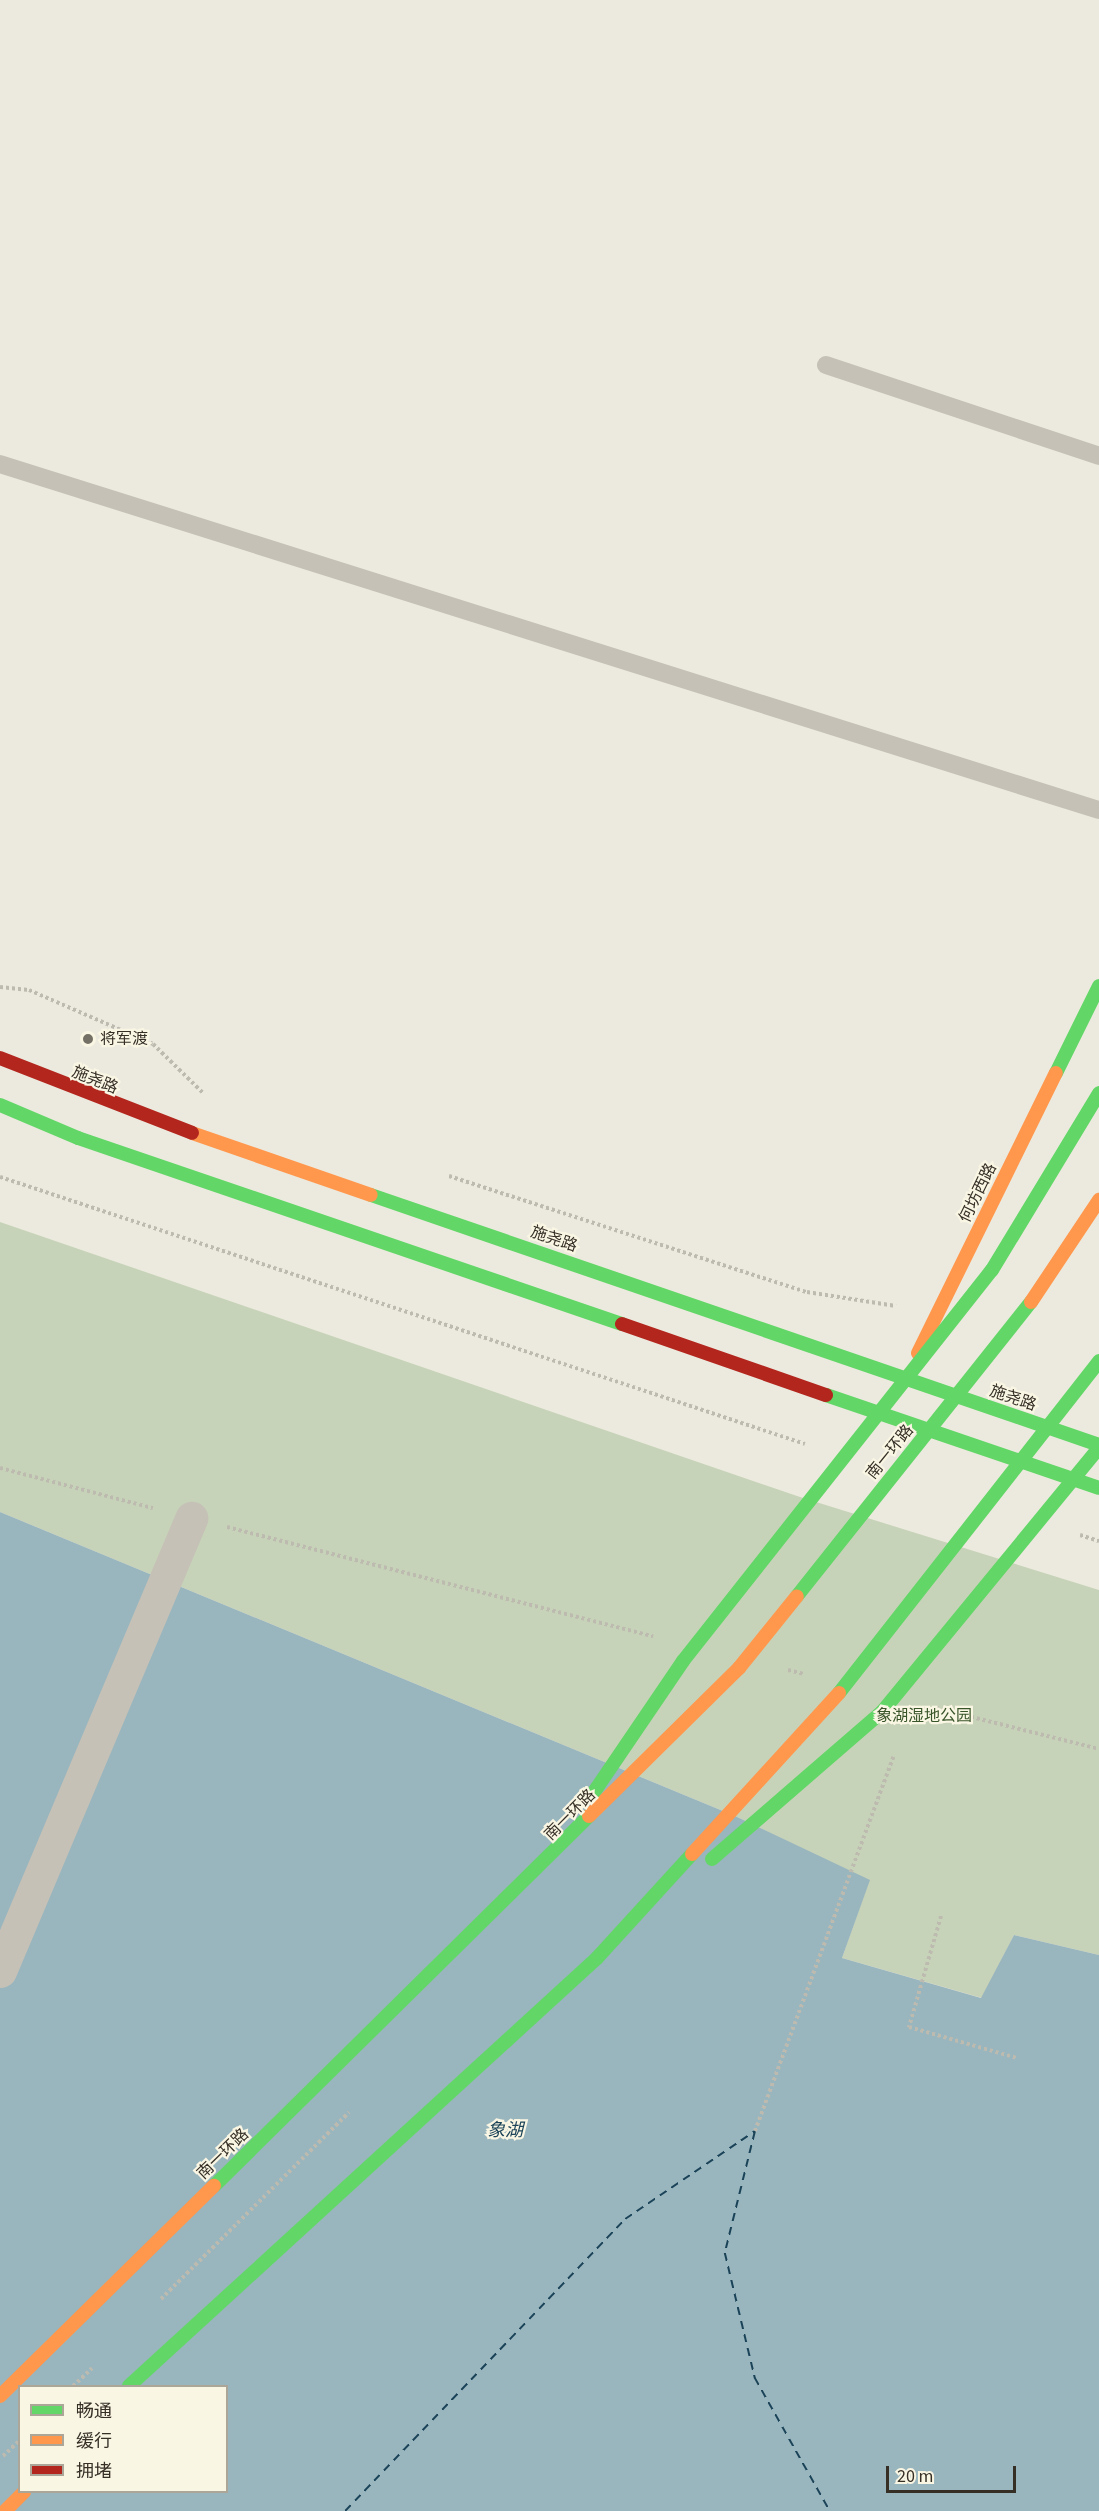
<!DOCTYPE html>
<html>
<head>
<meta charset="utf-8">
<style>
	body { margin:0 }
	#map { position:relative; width:1099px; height:2511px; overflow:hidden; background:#eceade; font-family:"Source Sans 3","Noto Sans SC",sans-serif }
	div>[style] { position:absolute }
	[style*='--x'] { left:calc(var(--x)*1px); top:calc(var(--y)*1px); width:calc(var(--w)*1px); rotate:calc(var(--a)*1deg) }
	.green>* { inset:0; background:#c7d3b8 }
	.water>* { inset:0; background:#99b5be }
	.ferry>* { height:1.5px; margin-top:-0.75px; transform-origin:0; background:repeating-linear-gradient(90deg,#1a4358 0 8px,transparent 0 14px) }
	.path>* { height:4px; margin-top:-2px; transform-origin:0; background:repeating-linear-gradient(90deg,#bdbab0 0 3px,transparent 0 6px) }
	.lane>* { height:18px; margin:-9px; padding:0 9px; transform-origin:9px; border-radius:9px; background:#c5c1b7 }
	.street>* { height:33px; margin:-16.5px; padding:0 16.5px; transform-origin:16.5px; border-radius:16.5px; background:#c5c1b7 }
	.fast>* { height:14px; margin:-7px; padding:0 7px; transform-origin:7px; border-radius:7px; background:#63d668 }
	.slow>* { height:14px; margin:-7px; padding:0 7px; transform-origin:7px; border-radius:7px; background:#ff974d }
	.jam>* { height:14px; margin:-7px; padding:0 7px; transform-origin:7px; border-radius:7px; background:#b3261e }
	.fast-bridge>* { height:14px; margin:-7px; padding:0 7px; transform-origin:7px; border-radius:7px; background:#63d668 }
	.slow-bridge>* { height:14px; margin:-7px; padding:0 7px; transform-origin:7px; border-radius:7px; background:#ff974d }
	.dots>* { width:16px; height:16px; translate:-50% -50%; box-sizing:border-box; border:3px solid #faf6e4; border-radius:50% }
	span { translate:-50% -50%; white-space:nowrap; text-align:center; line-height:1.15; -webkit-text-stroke:4.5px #faf6e4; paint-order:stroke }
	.poi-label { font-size:16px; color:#352f26 }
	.left { translate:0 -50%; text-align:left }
	.street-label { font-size:16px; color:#352f26 }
	.park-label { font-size:16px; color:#385429 }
	.water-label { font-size:18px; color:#1a4358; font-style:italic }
	.legend { position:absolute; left:18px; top:2385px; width:210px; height:108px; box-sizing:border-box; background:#faf6e4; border:2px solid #aba698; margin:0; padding:8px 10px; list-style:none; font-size:18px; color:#352f26 }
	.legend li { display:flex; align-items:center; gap:12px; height:30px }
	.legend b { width:30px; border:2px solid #aba698 }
	.scale { position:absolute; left:886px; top:2466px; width:130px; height:27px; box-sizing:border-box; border:3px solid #352f26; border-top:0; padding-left:8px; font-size:18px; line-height:21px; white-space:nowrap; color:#352f26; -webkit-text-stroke:4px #faf6e4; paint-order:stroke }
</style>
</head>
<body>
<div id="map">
	<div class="green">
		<i style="clip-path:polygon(0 1222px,800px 1497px,1099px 1590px,1099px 1955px,1014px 1935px,982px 1998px,842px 1958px,869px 1881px,735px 1816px,0 1512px)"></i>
	</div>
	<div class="water">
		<i style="clip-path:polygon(evenodd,0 1512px,735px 1816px,870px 1880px,842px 1958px,981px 1998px,1014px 1935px,1099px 1955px,1099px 2511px,0 2511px,0 1512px,20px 2386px,226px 2386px,226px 2492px,20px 2492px,20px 2386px)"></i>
	</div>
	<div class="ferry">
		<i style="--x:755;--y:2132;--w:125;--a:103.9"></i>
		<i style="--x:725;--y:2253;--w:129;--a:76.5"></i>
		<i style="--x:755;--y:2378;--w:153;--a:60.6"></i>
		<i style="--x:345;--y:2511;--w:405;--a:-46.2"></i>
		<i style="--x:625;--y:2219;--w:157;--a:-34.1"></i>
	</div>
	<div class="path">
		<i style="--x:0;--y:987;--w:29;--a:6"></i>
		<i style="--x:29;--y:990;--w:135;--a:23.5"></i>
		<i style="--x:153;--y:1044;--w:71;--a:44.4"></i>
		<i style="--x:449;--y:1176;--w:376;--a:18"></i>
		<i style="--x:807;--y:1292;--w:90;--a:8.9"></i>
		<i style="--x:0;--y:1177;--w:848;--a:18.35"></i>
		<i style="--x:0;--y:1468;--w:158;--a:14.7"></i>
		<i style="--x:227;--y:1527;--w:440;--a:14.4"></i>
		<i style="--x:1080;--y:1535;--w:20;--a:18"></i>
		<i style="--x:788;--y:1670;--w:16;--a:14"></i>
		<i style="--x:936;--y:1708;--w:168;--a:14.1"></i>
		<i style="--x:941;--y:1916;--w:116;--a:106.1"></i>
		<i style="--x:909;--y:2027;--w:112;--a:16"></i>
		<i style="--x:755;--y:2131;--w:399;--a:-69.7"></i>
		<i style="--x:161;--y:2299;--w:265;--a:-44.8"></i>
		<i style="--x:73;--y:2386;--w:26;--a:-43"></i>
		<i style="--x:3;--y:2456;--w:23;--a:-43"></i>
	</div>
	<div class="lane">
		<i style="--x:826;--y:365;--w:288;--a:18.4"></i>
		<i style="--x:0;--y:464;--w:1152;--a:17.48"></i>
	</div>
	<div class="street">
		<i style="--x:0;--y:1971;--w:492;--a:-67.1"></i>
	</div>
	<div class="fast">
		<i style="--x:1056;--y:1073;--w:97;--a:-63.7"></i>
		<i style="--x:0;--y:1105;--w:85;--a:22.9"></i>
		<i style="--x:78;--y:1138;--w:575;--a:18.88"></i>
		<i style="--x:371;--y:1195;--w:770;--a:18.95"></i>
		<i style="--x:826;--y:1395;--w:288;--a:18.8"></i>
	</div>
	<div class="slow">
		<i style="--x:192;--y:1133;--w:189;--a:19.1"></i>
		<i style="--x:918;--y:1353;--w:312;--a:-63.8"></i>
		<i style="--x:5;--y:2511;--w:27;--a:-45"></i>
	</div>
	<div class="jam">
		<i style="--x:0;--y:1058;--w:206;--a:21.3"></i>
		<i style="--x:622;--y:1324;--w:216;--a:19.2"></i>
	</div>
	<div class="fast-bridge">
		<i style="--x:797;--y:1596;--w:376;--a:-51.5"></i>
		<i style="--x:839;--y:1693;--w:422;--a:-51.9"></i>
		<i style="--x:592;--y:1795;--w:162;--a:-55.8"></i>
		<i style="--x:683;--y:1661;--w:498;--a:-51.7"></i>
		<i style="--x:992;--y:1270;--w:207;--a:-58.8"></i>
		<i style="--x:712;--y:1859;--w:225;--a:-40.9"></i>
		<i style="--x:882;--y:1712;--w:342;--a:-50.6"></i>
		<i style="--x:214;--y:2186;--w:527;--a:-44.62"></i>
		<i style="--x:129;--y:2386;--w:634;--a:-42.44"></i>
		<i style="--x:597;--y:1958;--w:141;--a:-47.6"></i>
	</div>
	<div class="slow-bridge">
		<i style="--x:1031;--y:1302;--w:123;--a:-56.3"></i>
		<i style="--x:589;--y:1816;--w:211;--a:-44.6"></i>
		<i style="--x:739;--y:1668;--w:92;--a:-51.1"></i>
		<i style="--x:692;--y:1854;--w:218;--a:-47.6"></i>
		<i style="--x:0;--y:2396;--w:300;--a:-44.5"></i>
	</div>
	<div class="dots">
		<i style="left:88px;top:1039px;background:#757066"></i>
	</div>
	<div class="poi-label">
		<span class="left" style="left:100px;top:1039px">将军渡</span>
	</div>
	<div class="street-label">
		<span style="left:95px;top:1080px;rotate:22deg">施尧路</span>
		<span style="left:978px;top:1193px;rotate:-64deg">何坊西路</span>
		<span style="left:554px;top:1239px;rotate:19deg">施尧路</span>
		<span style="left:1013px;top:1398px;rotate:19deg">施尧路</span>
		<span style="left:890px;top:1452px;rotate:-51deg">南一环路</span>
		<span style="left:570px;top:1815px;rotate:-45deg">南一环路</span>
		<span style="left:223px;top:2154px;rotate:-44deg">南一环路</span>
	</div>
	<div class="park-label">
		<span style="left:924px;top:1716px">象湖湿地公园</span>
	</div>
	<div class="water-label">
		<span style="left:505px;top:2131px">象湖</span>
	</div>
	<ul class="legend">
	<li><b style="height:8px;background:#63d668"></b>畅通</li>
	<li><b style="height:8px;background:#ff974d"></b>缓行</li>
	<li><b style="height:8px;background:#b3261e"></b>拥堵</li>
	</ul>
	<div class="scale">20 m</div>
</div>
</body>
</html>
